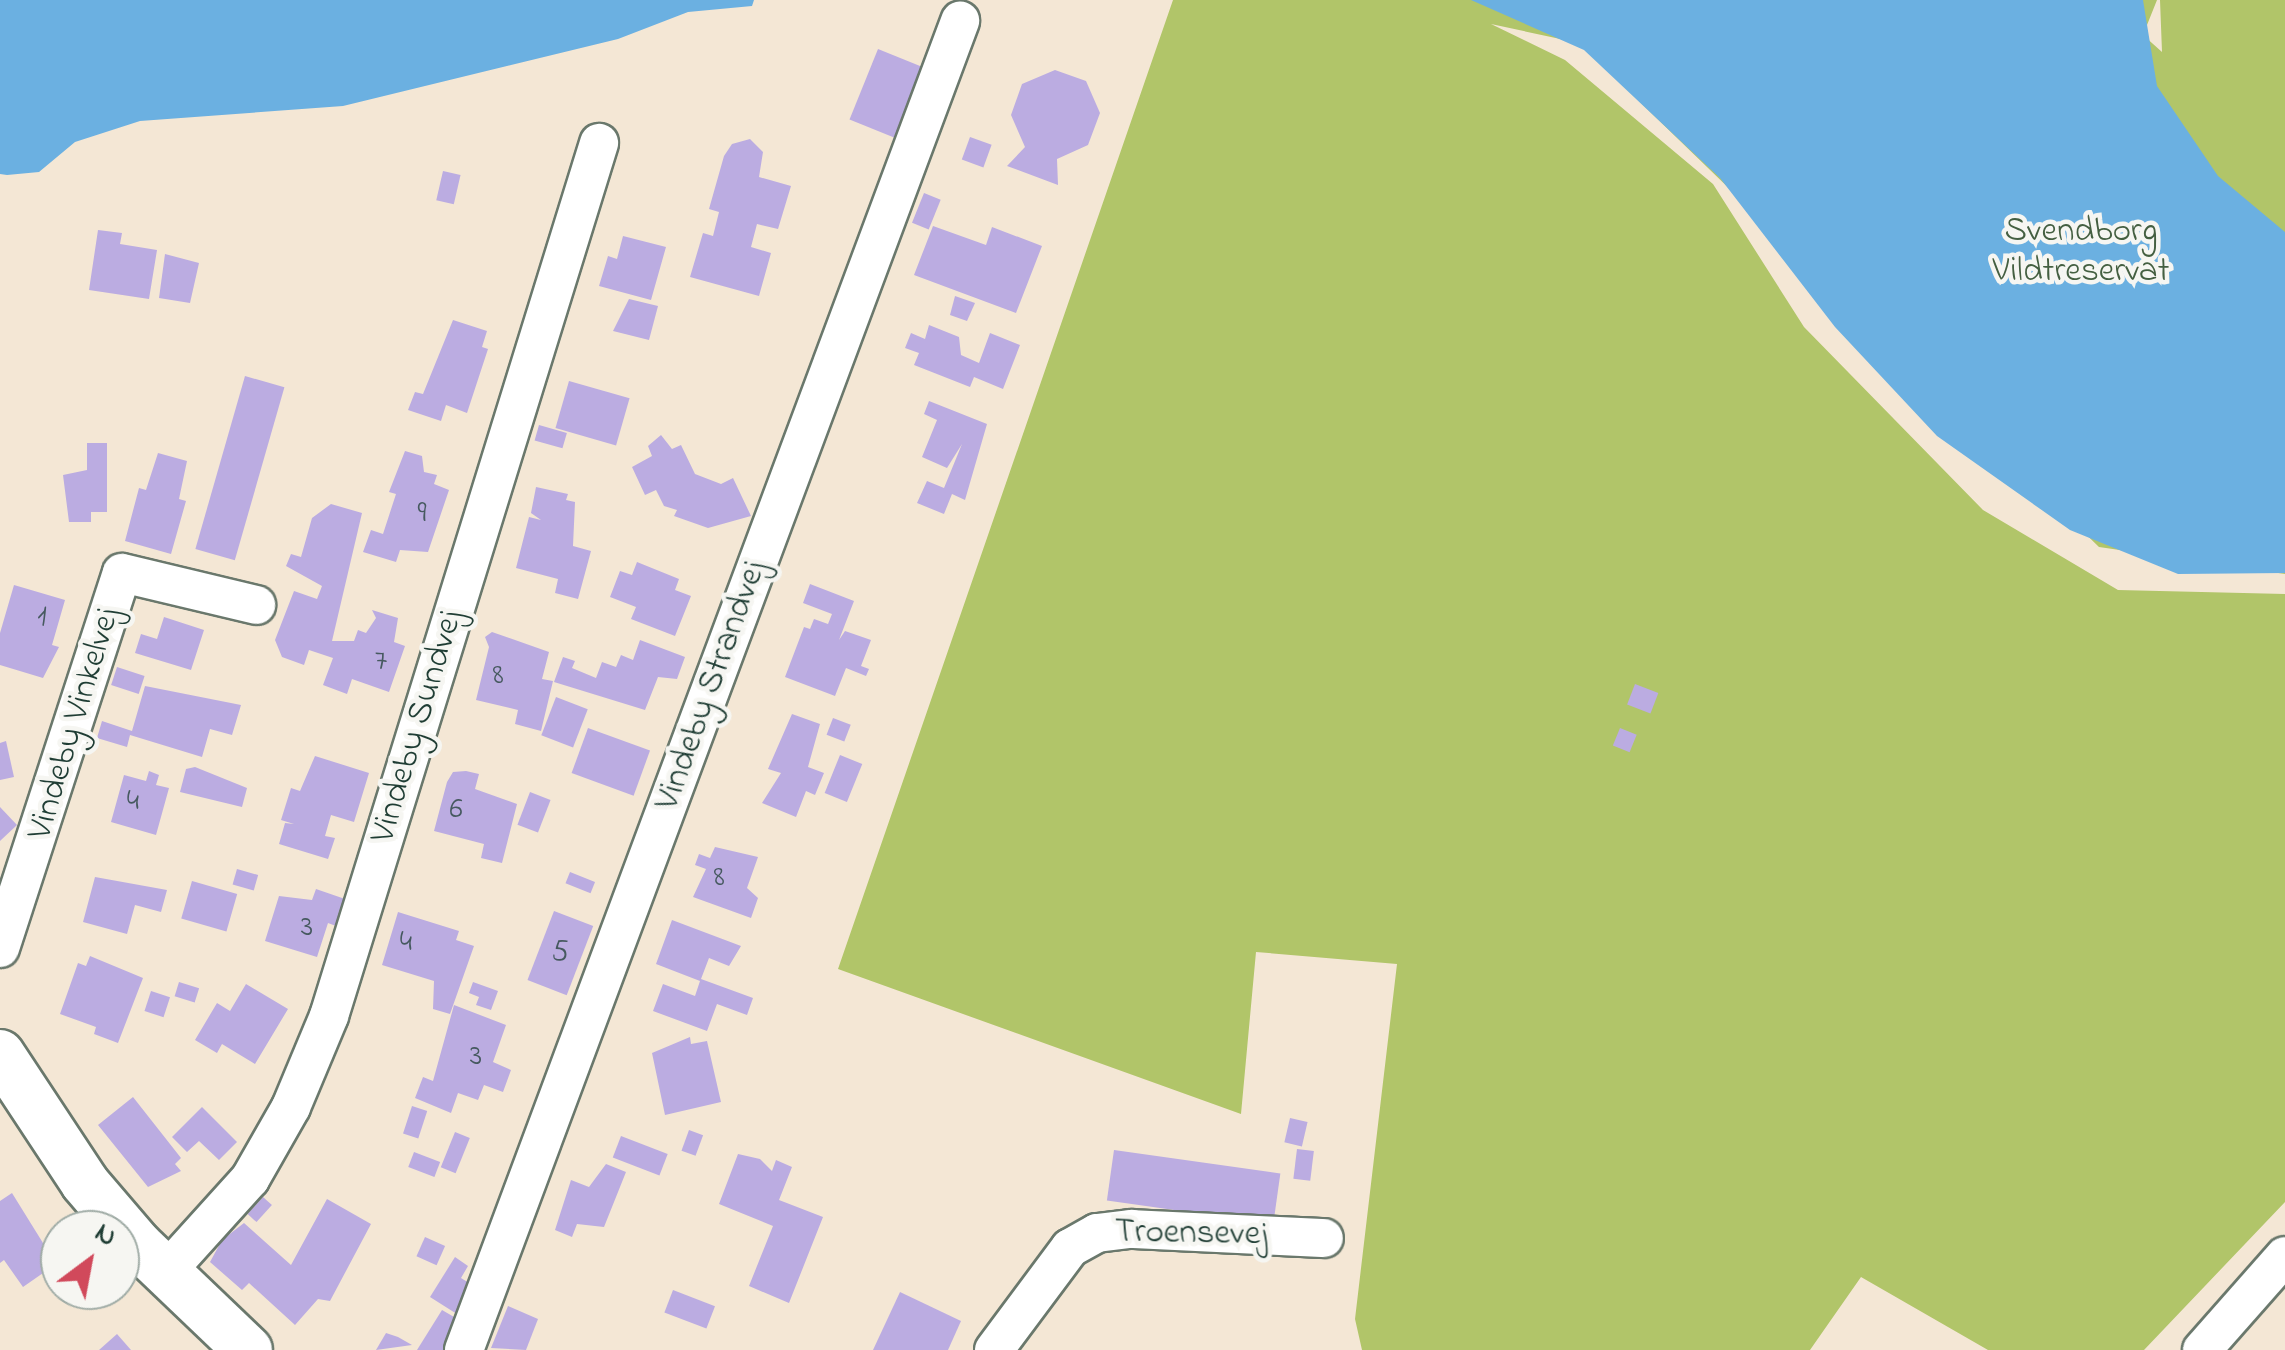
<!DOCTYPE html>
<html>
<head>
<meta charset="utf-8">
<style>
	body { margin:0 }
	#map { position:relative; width:2285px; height:1350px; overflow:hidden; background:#f4e7d5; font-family:"Indie Flower",sans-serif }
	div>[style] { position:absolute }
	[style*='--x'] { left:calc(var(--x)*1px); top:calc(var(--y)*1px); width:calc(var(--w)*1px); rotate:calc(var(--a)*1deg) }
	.green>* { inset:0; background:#b1c569 }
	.water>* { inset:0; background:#6bb0e1 }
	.building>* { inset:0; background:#bbace1; transform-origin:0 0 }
	.roads { filter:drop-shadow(2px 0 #6a786c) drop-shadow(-2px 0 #6a786c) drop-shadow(0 2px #6a786c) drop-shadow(0 -2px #6a786c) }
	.minor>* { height:38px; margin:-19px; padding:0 19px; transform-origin:19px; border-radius:19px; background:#fff }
	.tertiary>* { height:48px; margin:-24px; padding:0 24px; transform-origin:24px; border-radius:24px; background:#fff }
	span { translate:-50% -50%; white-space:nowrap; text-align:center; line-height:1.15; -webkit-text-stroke:9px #f6f6f2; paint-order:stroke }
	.number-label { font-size:30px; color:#46595f }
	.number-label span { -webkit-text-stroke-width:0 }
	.park-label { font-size:35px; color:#445f41 }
	.street-label { font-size:35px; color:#1f3d34 }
	.north { position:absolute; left:40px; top:1210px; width:100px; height:100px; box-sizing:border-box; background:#f6f6f2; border:2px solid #a0aca6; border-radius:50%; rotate:32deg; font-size:28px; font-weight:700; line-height:40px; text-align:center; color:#1f3d34 }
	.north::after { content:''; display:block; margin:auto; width:35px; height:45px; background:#d1495b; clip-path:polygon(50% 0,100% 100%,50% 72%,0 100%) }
</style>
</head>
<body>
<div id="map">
	<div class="green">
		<i style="clip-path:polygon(1173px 0,2157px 0,2143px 35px,2162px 52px,2160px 0,2285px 0,2285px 574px,2099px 547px,1579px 43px,1491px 24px,1565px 60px,1713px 184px,1804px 327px,1983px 510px,2118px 590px,2285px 594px,2285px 1202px,2144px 1350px,1988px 1350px,1861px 1277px,1810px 1350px,1362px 1350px,1355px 1319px,1397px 964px,1256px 952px,1241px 1114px,838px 969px)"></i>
	</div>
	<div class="water">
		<i style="clip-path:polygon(0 0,754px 0,752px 6px,688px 12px,618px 39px,343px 106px,140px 121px,75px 142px,39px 172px,7px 175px,0 174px)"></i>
		<i style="clip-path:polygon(1471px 0,2143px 0,2157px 86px,2218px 176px,2285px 232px,2285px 573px,2178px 574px,2070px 530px,1937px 436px,1835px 327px,1720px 178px,1584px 50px)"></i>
	</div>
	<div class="building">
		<i style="left:878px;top:49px;width:52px;height:76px;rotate:22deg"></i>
		<i style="clip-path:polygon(1055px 70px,1086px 81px,1100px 113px,1088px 145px,1057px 159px,1058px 185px,1007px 166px,1025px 147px,1011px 115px,1022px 84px)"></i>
		<i style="left:970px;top:137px;width:23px;height:24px;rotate:20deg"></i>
		<i style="clip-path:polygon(750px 139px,763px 152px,759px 177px,791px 186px,778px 229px,757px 224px,751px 247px,771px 253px,759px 296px,690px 277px,703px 233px,713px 236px,719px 212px,709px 209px,724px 156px,732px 144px)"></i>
		<i style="left:443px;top:171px;width:18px;height:30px;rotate:13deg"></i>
		<i style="left:924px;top:193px;width:18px;height:32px;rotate:22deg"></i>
		<i style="clip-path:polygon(933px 226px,986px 245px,992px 227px,1042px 246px,1016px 313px,914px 275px)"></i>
		<i style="clip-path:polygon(98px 230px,122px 233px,120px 244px,157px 250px,149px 299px,89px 290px)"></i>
		<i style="clip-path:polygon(623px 236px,666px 247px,651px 300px,599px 286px,608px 256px,617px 259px)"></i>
		<i style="clip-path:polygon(165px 254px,199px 263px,190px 303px,159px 298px)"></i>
		<i style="clip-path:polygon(955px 296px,975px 303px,967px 321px,950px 315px)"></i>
		<i style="clip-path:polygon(629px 299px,658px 306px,649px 340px,613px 331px)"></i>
		<i style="clip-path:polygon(453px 320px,487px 331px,482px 347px,488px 349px,467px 413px,446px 405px,441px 421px,408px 410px,415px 392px,423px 394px)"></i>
		<i style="clip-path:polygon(929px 325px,959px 337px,961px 355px,979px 363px,990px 333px,1020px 345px,1003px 389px,974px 377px,970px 387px,914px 365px,919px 353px,905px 348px,911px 333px,925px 339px)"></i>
		<i style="left:245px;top:376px;width:41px;height:180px;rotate:16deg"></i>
		<i style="left:569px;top:381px;width:63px;height:49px;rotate:16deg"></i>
		<i style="clip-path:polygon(929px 401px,987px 424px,965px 500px,952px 494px,944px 514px,917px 503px,927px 481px,944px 488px,962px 444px,947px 468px,922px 457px,937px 420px,924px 414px)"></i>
		<i style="left:539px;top:425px;width:29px;height:16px;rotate:16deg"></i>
		<i style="clip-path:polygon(661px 435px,672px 449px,681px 445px,695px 474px,721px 484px,733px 478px,751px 516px,708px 528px,674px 516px,677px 510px,664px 506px,656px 490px,645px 495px,632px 467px,652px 456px,648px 446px)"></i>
		<i style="clip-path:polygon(87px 443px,107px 443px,107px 512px,91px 512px,91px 522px,69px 522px,63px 475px,87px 470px)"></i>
		<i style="clip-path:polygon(405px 451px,422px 456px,424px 472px,437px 475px,434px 484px,449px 490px,428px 552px,400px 550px,396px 562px,363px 552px,371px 530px,383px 534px,396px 494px,389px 492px)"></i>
		<i style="clip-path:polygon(158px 453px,187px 461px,179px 499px,186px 501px,171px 554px,125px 541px,139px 488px,146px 490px)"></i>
		<i style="clip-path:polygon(536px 487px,568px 494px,566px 500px,575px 502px,573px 546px,591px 551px,578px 599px,555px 593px,558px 579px,516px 568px,529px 517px,541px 520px,531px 513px)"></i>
		<i style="clip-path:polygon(331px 504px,362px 513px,332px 641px,354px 641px,358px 630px,366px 633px,376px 618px,372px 610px,398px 618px,394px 642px,405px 646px,389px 692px,352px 679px,347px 694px,323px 685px,333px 658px,309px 650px,304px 665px,282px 657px,275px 640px,294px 591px,317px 599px,322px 586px,286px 566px,291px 554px,301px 557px,312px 518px)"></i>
		<i style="clip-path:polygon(637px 562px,679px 579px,675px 590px,691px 596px,675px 636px,631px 619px,636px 607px,610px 597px,620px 571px,632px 575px)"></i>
		<i style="clip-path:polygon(810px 584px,854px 601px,839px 640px,845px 631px,871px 640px,861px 666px,869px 669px,866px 676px,846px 668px,835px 696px,785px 677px,804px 627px,810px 629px,814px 619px,828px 624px,832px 614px,803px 603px)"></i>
		<i style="clip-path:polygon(14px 585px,65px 600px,52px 645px,59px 647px,43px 678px,0 665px,0 633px)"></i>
		<i style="clip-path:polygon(164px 617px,204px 630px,191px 670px,135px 653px,141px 634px,157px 639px)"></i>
		<i style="clip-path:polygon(492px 632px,549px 652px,542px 679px,553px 681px,541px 731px,515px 724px,518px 710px,476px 700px,489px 647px,485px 637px)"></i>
		<i style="clip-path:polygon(640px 640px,685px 657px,677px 679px,658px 677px,645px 710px,554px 682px,563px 657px,575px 661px,572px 668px,596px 678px,602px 662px,616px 667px,621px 655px,633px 660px)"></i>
		<i style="left:117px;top:667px;width:29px;height:19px;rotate:18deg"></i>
		<i style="left:1635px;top:684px;width:25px;height:22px;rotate:21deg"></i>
		<i style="clip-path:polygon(145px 686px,241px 705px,232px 735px,210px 729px,202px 757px,130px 735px,127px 747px,97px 738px,102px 721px,132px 731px)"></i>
		<i style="left:556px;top:697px;width:34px;height:41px;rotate:21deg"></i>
		<i style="clip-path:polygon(792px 714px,820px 724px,808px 767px,824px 773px,815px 795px,806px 791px,796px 817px,762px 803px,781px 773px,768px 769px)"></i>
		<i style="left:833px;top:718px;width:19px;height:18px;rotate:21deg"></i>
		<i style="left:588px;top:728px;width:66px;height:48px;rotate:20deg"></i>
		<i style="left:1620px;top:728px;width:18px;height:19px;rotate:22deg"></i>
		<i style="clip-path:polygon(6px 741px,14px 777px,0 780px,0 743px)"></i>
		<i style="left:840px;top:755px;width:24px;height:41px;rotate:22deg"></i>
		<i style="clip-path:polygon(315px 756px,369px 773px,354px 822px,331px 815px,325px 836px,335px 838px,328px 859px,279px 844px,285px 823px,294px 824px,281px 820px,291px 788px,300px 791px)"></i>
		<i style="clip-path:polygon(195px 767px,247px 788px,242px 807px,180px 792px,186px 769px)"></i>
		<i style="clip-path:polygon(149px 771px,159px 775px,156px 785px,169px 788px,156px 835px,111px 822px,124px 775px,146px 781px)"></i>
		<i style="clip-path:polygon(466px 771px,479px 774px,475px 789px,517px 804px,502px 863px,481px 858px,484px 844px,434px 831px,447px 782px,453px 772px)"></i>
		<i style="left:530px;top:792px;width:22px;height:35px;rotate:21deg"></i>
		<i style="clip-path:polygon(0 807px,17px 825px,0 841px)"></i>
		<i style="clip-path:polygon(715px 847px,758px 857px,747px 888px,758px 898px,751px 918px,693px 897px,706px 869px,695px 865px,699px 854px,710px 858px)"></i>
		<i style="left:237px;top:869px;width:22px;height:16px;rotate:16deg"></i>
		<i style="left:570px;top:872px;width:27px;height:12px;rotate:22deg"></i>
		<i style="clip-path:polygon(95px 877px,167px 890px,161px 912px,135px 905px,127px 934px,83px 922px)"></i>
		<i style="left:192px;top:881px;width:47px;height:39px;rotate:16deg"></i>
		<i style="clip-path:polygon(316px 889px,345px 899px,336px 926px,328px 923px,317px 957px,265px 941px,279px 896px,312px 900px)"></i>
		<i style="left:554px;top:911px;width:42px;height:74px;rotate:21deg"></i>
		<i style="clip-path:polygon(398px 912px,459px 931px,456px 940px,474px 946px,450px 1014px,433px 1009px,434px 981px,382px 965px)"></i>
		<i style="clip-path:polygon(672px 920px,741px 946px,729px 966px,709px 958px,701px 979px,753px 998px,747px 1015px,717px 1004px,707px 1031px,653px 1011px,663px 984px,695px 996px,700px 981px,656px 964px)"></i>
		<i style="clip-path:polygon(90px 956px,143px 978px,118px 1043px,94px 1034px,96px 1027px,60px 1014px,78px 963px,86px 966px)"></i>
		<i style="left:179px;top:982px;width:21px;height:15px;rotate:17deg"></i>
		<i style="clip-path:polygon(473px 982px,498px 991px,491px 1010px,476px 1005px,479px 997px,469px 993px)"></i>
		<i style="clip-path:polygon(246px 984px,288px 1009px,255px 1064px,222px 1044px,217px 1053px,195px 1040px,217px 1003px,230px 1011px)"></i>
		<i style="left:151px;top:991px;width:20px;height:21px;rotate:18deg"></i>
		<i style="clip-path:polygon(454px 1005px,506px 1025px,493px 1062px,511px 1070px,503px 1092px,484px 1085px,478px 1100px,458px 1093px,451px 1113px,415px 1098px,423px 1077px,433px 1081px)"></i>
		<i style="clip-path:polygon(690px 1037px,691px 1044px,707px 1041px,721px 1102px,665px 1115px,652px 1053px)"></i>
		<i style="clip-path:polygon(133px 1097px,181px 1158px,175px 1164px,181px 1171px,148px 1187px,98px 1125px)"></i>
		<i style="left:412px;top:1106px;width:16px;height:29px;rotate:18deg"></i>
		<i style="clip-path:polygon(202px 1107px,237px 1142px,219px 1160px,199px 1141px,187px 1152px,172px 1137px)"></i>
		<i style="left:1290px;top:1118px;width:18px;height:25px;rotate:13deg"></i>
		<i style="left:689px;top:1130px;width:15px;height:22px;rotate:20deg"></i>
		<i style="left:455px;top:1132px;width:16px;height:38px;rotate:22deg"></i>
		<i style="left:621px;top:1136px;width:50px;height:23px;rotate:21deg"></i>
		<i style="left:1297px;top:1149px;width:17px;height:30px;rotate:7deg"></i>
		<i style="left:1114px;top:1150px;width:168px;height:51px;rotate:8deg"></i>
		<i style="left:414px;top:1152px;width:28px;height:16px;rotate:21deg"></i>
		<i style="clip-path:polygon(738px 1154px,760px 1159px,772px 1171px,776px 1160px,792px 1167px,779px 1200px,823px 1217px,789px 1303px,749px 1286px,773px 1226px,719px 1204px)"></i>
		<i style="clip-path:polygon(606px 1164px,626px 1172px,604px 1227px,577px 1224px,572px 1237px,555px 1230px,571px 1180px,589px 1187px)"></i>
		<i style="clip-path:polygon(12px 1193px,56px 1264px,23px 1287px,4px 1260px,0 1263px,0 1201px)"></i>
		<i style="left:263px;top:1197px;width:12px;height:23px;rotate:42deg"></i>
		<i style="clip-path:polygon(327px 1199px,371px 1224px,330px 1301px,318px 1299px,295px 1325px,249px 1283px,242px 1290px,210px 1262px,222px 1240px,244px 1223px,291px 1265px)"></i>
		<i style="left:425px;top:1237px;width:22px;height:21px;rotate:24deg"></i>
		<i style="clip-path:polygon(455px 1257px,468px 1266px,461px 1278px,477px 1288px,460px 1316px,430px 1297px)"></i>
		<i style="left:673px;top:1290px;width:45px;height:24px;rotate:21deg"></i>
		<i style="clip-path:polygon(900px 1292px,961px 1321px,948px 1350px,873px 1350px)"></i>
		<i style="clip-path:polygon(508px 1306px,538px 1319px,526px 1350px,491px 1348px)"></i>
		<i style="clip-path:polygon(442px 1310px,461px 1321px,443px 1350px,417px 1350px)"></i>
		<i style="clip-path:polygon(386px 1333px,398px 1337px,412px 1345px,376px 1350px)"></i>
		<i style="clip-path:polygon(117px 1334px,131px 1350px,99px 1350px)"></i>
	</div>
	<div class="roads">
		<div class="minor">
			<i style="--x:0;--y:948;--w:394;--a:-72"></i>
			<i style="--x:122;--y:573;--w:138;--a:13.4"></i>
			<i style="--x:165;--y:1273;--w:127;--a:-47.9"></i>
			<i style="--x:250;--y:1179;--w:83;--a:-60.3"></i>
			<i style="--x:291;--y:1107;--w:99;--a:-67.3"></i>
			<i style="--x:329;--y:1016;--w:914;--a:-72.81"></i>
			<i style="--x:464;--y:1350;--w:1419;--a:-69.53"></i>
			<i style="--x:994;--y:1350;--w:127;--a:-53.3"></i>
			<i style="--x:1070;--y:1248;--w:31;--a:-29"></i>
			<i style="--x:1097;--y:1233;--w:35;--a:-7"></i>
			<i style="--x:1132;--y:1229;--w:192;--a:2.7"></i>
			<i style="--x:2202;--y:1350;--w:125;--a:-48.6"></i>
		</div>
		<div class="tertiary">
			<i style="--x:0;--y:1054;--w:154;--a:56.6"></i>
			<i style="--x:85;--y:1183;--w:82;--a:49.5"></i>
			<i style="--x:138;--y:1245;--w:152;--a:43.7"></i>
		</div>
	</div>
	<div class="number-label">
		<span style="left:422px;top:514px">9</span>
		<span style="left:42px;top:618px">1</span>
		<span style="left:381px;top:662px">7</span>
		<span style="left:498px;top:676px">8</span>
		<span style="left:133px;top:802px">4</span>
		<span style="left:456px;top:810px">6</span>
		<span style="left:719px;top:878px">8</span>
		<span style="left:307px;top:928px">3</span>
		<span style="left:406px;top:943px">4</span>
		<span style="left:560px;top:953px">5</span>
		<span style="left:476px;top:1057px">3</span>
	</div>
	<div class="park-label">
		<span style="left:2081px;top:252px">Svendborg<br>Vildtreservat</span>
	</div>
	<div class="street-label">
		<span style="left:712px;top:686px;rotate:-70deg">Vindeby Strandvej</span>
		<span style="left:75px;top:724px;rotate:-73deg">Vindeby Vinkelvej</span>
		<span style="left:418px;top:727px;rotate:-73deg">Vindeby Sundvej</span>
		<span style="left:1191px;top:1234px;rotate:1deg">Troensevej</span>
	</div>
	<div class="north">N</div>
</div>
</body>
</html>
